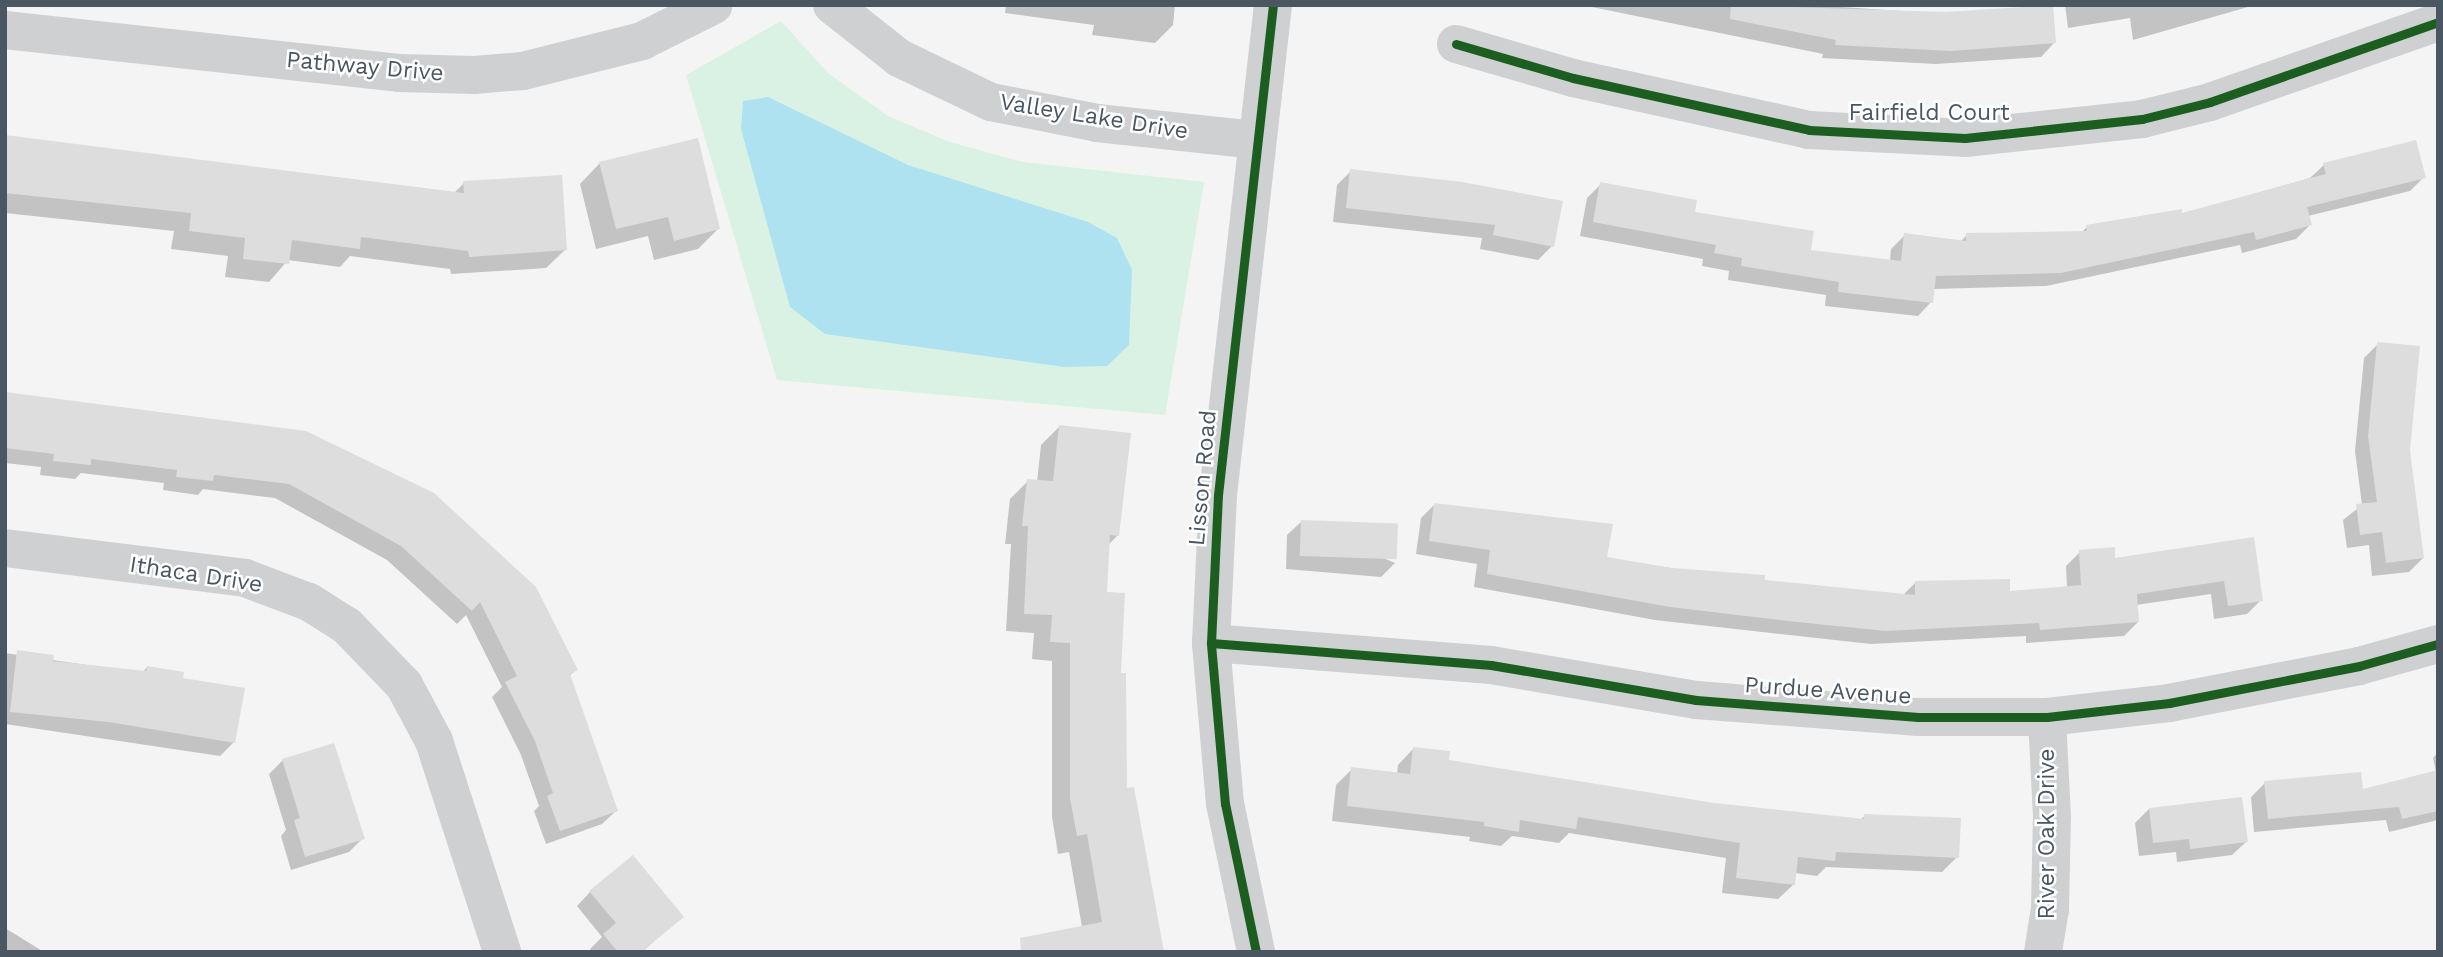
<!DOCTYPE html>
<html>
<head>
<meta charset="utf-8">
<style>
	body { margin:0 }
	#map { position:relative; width:2443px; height:957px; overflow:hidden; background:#f4f4f4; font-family:"Work Sans",sans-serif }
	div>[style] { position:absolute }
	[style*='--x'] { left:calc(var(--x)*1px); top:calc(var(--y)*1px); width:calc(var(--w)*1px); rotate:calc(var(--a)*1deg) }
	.green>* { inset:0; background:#d9f2e3 }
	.water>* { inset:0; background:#aee2f0 }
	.shadow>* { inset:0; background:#0003 }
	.building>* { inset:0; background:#ddddde; transform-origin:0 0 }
	.minor>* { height:38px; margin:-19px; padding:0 19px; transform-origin:19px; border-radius:19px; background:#ced0d2 }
	.cycleway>* { height:9px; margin:-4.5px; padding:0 4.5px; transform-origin:4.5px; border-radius:4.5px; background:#1b5e20 }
	span { translate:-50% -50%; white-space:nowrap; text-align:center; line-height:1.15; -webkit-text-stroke:5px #fff; paint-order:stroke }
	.street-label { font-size:23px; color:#4a5661 }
	.frame { position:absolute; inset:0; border:7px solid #4a5661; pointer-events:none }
</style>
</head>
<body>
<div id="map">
	<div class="green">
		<i style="clip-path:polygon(781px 21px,828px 73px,888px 116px,950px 142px,1023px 162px,1204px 182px,1165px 415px,777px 380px,686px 75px)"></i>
	</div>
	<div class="water">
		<i style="clip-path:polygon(768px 97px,908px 165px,1088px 222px,1117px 238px,1132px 270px,1129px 345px,1107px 366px,1065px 367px,825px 334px,790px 307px,741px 129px,743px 101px)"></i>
	</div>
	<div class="shadow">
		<i style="clip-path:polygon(1006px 5px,1175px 5px,1173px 25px,1155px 43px,1092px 35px,1094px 25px,1005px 13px)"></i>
		<i style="clip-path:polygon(1582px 5px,1813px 5px,1945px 14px,2054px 43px,2041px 57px,1936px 64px,1822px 58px,1823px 54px)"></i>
		<i style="clip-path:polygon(2065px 5px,2255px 5px,2133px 40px,2130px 18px,2068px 28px)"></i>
		<i style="clip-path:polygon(5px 136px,454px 193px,464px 183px,565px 250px,546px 268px,451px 274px,450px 269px,350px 256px,340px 267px,288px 260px,269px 282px,225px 277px,228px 256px,171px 249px,174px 231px,5px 213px)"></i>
		<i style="clip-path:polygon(600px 163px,718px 229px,698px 249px,654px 260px,648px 236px,596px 249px,580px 184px)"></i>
		<i style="clip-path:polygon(2324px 165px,2424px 177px,2410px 191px,2308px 216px,2310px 225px,2296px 239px,2242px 253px,2240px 245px,2046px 286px,1933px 289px,1931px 302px,1918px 316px,1825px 306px,1826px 295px,1728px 280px,1729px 271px,1702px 266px,1703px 259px,1580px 236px,1587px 198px,1601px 184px,1809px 252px,1890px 261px,1891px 249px,1905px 235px,1960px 242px,1967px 235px,2081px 233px,2087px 227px,2181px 215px,2310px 178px)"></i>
		<i style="clip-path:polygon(1351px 171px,1462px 183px,1552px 246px,1538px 260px,1480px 249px,1482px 238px,1333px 222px,1337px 185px)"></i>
		<i style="clip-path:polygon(2378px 344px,2409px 451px,2423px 558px,2409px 572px,2372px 576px,2369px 545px,2347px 548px,2343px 520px,2362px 505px,2355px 451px,2364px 358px)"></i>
		<i style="clip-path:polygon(5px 395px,305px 432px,576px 670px,569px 676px,616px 811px,602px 824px,546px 844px,534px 811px,539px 806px,521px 755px,492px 697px,502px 687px,466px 615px,457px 624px,387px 560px,275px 498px,203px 489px,198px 495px,163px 490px,164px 483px,81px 473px,75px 479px,40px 475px,41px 467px,5px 463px)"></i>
		<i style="clip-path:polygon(1059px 427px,1118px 535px,1108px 545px,1105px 594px,1119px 675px,1126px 790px,1162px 952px,1082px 927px,1069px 852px,1058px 854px,1052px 817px,1052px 661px,1032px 659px,1034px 633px,1006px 631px,1011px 544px,1005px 544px,1010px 499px,1028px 481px,1037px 482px,1041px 445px)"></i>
		<i style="clip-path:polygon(1435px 504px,1605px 558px,1763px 582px,1903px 595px,1915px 583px,2008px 592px,2067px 588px,2066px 566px,2080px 552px,2114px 560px,2252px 539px,2261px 600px,2247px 614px,2214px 619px,2211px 594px,2136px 605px,2138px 622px,2124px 636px,2026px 643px,2026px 636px,1871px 644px,1655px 620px,1474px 587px,1477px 564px,1416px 554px,1421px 518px)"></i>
		<i style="clip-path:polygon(1301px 522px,1395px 563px,1381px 577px,1286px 569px,1287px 535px)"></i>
		<i style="clip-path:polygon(5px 653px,142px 673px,147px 667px,181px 680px,234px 742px,220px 756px,5px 724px)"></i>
		<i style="clip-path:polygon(1413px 749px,1447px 762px,1713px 805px,1860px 820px,1865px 816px,1957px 857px,1942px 872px,1826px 867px,1817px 876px,1795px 873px,1794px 884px,1778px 899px,1722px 893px,1726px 858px,1569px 833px,1559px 843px,1512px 836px,1501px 846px,1469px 841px,1470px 837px,1332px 821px,1336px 785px,1352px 769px,1397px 774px,1398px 765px)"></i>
		<i style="clip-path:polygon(2438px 752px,2438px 820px,2389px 832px,2386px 820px,2254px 832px,2251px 797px,2265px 783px,2361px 792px,2436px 772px,2433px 758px)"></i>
		<i style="clip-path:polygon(283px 760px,363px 838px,349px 852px,291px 870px,281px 836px,286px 830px,269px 774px)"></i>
		<i style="clip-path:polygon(2149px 809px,2246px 842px,2232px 855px,2177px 862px,2176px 852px,2139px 856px,2135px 823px)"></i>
		<i style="clip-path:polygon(590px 892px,682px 916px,642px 952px,593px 952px,590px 949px,602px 937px,577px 906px)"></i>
		<i style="clip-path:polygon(5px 928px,44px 952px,5px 952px)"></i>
	</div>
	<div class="building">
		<i style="clip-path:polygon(1731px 5px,1945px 12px,2053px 5px,2056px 43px,1951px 51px,1835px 45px,1836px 40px,1730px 19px)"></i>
		<i style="clip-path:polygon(5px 135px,464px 193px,463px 181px,562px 175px,567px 250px,469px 257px,468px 251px,361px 237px,360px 249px,292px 240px,289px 264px,243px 259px,245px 238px,189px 231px,191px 213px,5px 193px)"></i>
		<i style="clip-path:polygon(698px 138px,720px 229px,674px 241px,668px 217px,616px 229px,599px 162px)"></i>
		<i style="clip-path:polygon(2416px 140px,2426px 178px,2307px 207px,2312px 225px,2256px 240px,2254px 232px,2061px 273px,1936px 276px,1933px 303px,1838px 292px,1839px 282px,1741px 266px,1742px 258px,1714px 253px,1716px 245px,1593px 222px,1600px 182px,1697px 200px,1695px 212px,1814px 231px,1811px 250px,1901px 261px,1904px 233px,1966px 241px,1966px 233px,2087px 231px,2086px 225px,2182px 209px,2182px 213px,2326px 174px,2323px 163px)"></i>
		<i style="clip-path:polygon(1350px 169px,1462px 182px,1563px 201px,1554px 247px,1493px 235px,1495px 225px,1346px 208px)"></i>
		<i style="clip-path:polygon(2377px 342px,2420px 346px,2410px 451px,2424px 558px,2386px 563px,2382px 532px,2360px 535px,2356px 504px,2377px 502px,2368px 436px)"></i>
		<i style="clip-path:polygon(5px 392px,306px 431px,434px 493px,536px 587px,578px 670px,570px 674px,618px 811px,560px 831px,547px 796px,553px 793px,535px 741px,505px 682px,517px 676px,480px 602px,472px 611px,401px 546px,289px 484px,214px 475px,213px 481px,176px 477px,177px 470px,91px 459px,91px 465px,53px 461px,54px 454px,5px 448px)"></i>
		<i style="clip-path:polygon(1059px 425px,1131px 433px,1119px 536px,1110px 535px,1107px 592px,1125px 593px,1121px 673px,1126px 673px,1127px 788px,1134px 787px,1164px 952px,1021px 952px,1020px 938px,1102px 922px,1087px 834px,1077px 836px,1070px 798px,1070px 643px,1050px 642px,1052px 615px,1024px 614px,1028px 526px,1022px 526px,1027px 479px,1053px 481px)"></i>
		<i style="clip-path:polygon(1434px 503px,1613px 524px,1607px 557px,1672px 568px,1765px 575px,1765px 580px,1915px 595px,1915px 581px,2010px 579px,2010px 591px,2081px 585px,2079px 550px,2115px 547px,2115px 558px,2254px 537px,2263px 601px,2228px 606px,2224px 581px,2137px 594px,2139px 622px,2040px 630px,2039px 623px,1886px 631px,1788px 621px,1670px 607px,1487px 574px,1490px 550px,1429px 541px)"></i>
		<i style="left:1301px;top:520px;width:97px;height:36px;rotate:2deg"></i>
		<i style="clip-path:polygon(17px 650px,54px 655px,53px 661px,146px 671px,147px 666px,184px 672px,183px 678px,245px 688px,235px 743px,109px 722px,10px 712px)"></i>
		<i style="clip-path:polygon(334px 743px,365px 839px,305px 857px,294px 820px,300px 818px,282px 759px)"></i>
		<i style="clip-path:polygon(1413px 747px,1450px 751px,1449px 760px,1714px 803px,1864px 819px,1864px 814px,1961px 818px,1959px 858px,1836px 852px,1835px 861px,1798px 857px,1795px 885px,1736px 878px,1740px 843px,1578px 817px,1576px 829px,1520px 820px,1519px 832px,1484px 826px,1484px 822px,1347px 806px,1351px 767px,1410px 774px)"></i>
		<i style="clip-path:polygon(2438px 770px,2438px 811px,2402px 819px,2399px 807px,2268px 819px,2264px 781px,2361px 772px,2363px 789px)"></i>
		<i style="clip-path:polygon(2242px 797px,2248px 842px,2190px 849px,2189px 839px,2153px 843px,2149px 808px)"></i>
		<i style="clip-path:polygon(633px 855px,684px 917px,641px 952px,618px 952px,603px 934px,616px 923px,589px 891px)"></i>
	</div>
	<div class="minor">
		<i style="--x:832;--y:5;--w:85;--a:38.3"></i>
		<i style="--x:899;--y:58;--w:102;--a:25.6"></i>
		<i style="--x:991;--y:102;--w:108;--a:11.2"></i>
		<i style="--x:1097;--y:123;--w:161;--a:6.1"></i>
		<i style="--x:5;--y:30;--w:396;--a:6.2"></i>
		<i style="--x:399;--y:73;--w:75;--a:1.5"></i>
		<i style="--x:474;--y:75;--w:49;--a:-4.7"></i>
		<i style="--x:523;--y:71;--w:123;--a:-14.1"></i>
		<i style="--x:642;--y:41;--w:80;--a:-26.6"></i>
		<i style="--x:1456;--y:44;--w:122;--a:16.2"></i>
		<i style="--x:1573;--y:78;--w:242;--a:12.4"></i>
		<i style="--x:1809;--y:130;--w:156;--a:2.9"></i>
		<i style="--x:1965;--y:138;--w:178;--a:-6.1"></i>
		<i style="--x:2142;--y:119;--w:70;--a:-14"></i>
		<i style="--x:2210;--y:102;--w:242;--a:-19.3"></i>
		<i style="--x:5;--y:548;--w:242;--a:7.1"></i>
		<i style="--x:245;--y:578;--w:68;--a:20.6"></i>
		<i style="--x:309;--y:602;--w:45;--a:32.3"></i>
		<i style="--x:347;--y:626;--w:82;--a:46"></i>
		<i style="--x:404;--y:685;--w:64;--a:61.8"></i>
		<i style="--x:434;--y:741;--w:222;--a:72.1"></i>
		<i style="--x:1211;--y:643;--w:281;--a:4.5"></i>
		<i style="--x:1491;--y:665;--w:208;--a:9.7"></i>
		<i style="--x:1696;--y:700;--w:223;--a:4.4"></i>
		<i style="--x:1918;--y:717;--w:129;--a:0"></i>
		<i style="--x:2047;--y:717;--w:123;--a:-6.5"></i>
		<i style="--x:2169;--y:703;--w:194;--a:-11"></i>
		<i style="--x:2359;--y:666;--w:82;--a:-15.6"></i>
		<i style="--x:1256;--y:952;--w:151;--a:-101.8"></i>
		<i style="--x:1225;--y:804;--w:162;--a:-95"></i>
		<i style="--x:1211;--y:643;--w:148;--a:-87.3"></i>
		<i style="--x:1218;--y:495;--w:493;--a:-83.6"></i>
		<i style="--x:2043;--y:952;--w:44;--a:-80.8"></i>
		<i style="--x:2050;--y:909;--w:92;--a:-88.8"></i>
		<i style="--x:2052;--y:817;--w:100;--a:-92.9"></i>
	</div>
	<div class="cycleway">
		<i style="--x:1456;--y:44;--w:122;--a:16.2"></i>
		<i style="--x:1573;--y:78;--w:242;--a:12.4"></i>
		<i style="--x:1809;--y:130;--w:156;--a:2.9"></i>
		<i style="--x:1965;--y:138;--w:178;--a:-6.1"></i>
		<i style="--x:2142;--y:119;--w:70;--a:-14"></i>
		<i style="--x:2210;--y:102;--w:242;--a:-19.3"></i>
		<i style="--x:1211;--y:643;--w:281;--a:4.5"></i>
		<i style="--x:1491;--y:665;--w:208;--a:9.7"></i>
		<i style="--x:1696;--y:700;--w:223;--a:4.4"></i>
		<i style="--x:1918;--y:717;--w:129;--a:0"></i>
		<i style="--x:2047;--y:717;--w:123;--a:-6.5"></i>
		<i style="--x:2169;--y:703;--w:194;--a:-11"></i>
		<i style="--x:2359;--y:666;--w:82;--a:-15.6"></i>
		<i style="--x:1256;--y:952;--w:151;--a:-101.8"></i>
		<i style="--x:1225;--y:804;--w:162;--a:-95"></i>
		<i style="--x:1211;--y:643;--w:148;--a:-87.3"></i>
		<i style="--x:1218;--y:495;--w:493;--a:-83.6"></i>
	</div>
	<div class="street-label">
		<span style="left:365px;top:67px;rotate:5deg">Pathway Drive</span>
		<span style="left:1929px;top:113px">Fairfield Court</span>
		<span style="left:1094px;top:117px;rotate:9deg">Valley Lake Drive</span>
		<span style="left:1203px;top:478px;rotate:-85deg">Lisson Road</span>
		<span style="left:196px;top:575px;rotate:9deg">Ithaca Drive</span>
		<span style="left:1828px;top:691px;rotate:4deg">Purdue Avenue</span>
		<span style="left:2047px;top:834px;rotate:-90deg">River Oak Drive</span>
	</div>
	<div class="frame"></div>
</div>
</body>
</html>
